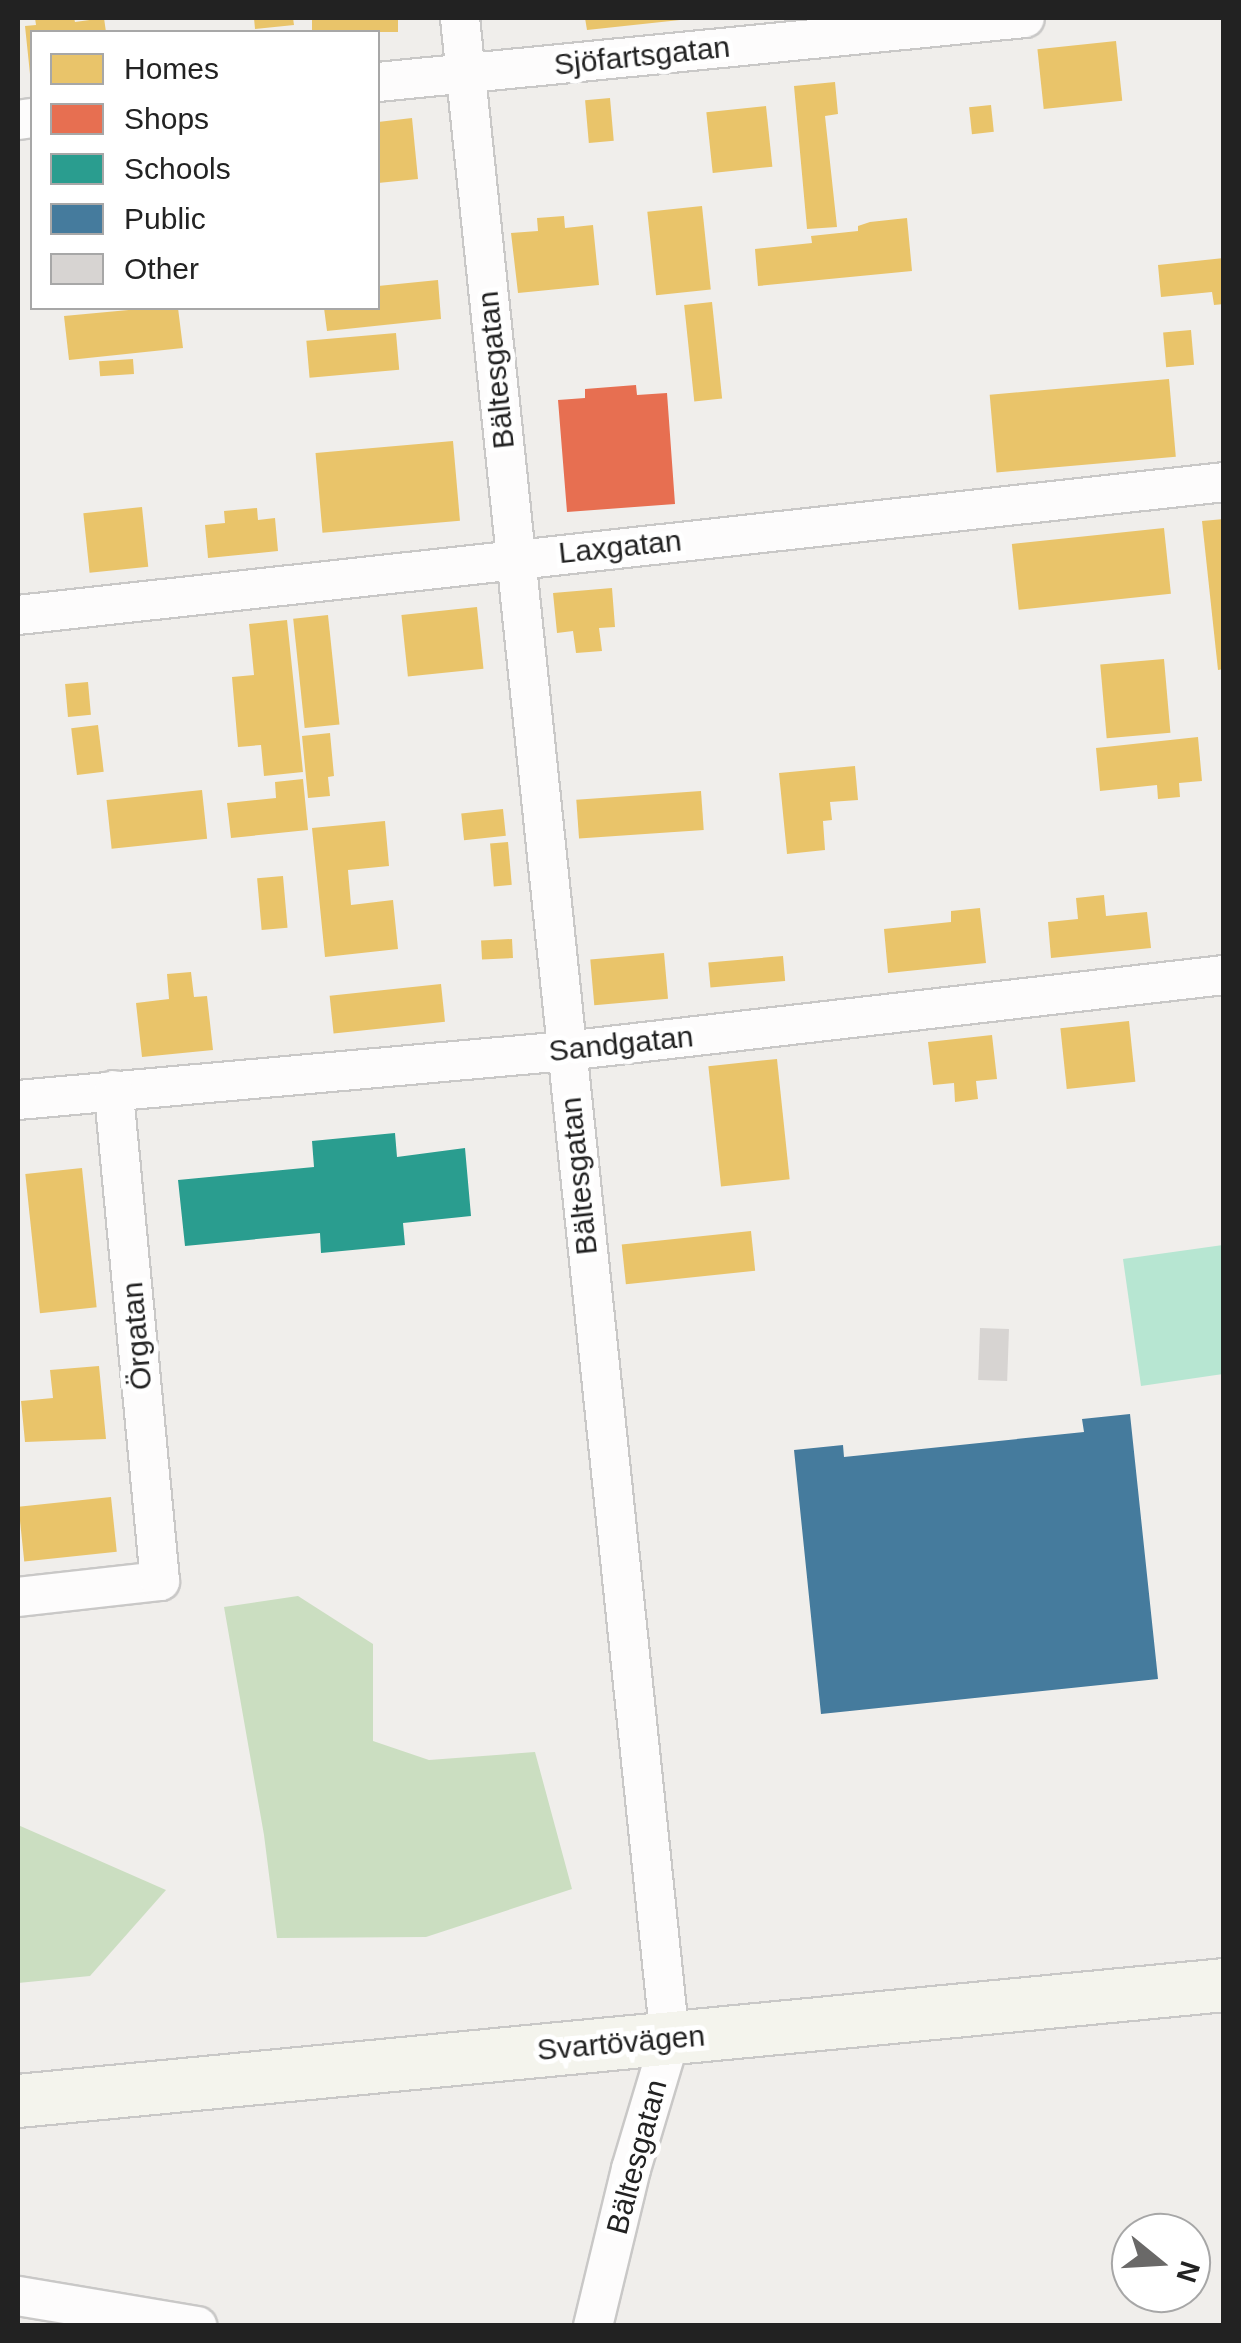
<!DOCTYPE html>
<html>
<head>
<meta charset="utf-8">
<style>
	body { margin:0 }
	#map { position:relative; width:1241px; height:2343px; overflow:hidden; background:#f0eeeb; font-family:Arial,sans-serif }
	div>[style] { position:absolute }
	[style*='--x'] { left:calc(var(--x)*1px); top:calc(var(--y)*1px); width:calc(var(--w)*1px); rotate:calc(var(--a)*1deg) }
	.forest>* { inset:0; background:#cbdec1 }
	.pitch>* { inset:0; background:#b7e6d2 }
	.homes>* { inset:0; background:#e9c46a; transform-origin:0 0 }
	.shops>* { inset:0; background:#e76f51 }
	.schools>* { inset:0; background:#2a9d8f }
	.public>* { inset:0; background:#457b9d }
	.building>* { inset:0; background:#d7d4d2; transform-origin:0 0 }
	.roads { filter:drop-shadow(2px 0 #c9c8c7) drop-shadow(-2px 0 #c9c8c7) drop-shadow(0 2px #c9c8c7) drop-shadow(0 -2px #c9c8c7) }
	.minor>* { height:38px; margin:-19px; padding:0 19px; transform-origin:19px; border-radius:19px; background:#fdfcfc }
	.secondary>* { height:52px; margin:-26px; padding:0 26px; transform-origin:26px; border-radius:26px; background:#f4f4ed }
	span { translate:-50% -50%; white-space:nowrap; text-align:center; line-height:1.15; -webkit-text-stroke:10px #fff; paint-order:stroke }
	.street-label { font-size:30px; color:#222 }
	.frame { position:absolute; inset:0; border:20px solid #222; pointer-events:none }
	.legend { position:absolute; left:30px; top:30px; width:350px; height:280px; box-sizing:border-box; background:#fff; border:2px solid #a7a7a7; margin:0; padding:12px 18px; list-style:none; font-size:30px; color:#222 }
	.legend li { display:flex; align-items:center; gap:20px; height:50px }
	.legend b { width:50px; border:2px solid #a7a7a7 }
	.north { position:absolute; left:1111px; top:2213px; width:100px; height:100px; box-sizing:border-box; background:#fff; border:2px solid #a7a7a7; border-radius:50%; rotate:108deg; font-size:28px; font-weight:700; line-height:40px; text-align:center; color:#222 }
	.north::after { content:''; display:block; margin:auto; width:35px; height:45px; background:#6a6968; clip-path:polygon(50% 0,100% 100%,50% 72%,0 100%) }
</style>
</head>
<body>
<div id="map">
	<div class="forest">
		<i style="clip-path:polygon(298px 1596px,373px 1644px,373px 1741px,429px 1760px,535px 1752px,572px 1889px,426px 1937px,277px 1938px,264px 1835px,224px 1607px)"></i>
		<i style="clip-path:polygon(18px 1825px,166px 1890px,90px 1976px,18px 1983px)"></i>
	</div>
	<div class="pitch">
		<i style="clip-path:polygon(1223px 1245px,1223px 1374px,1141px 1386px,1123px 1259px)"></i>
	</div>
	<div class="homes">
		<i style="clip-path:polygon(35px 18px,74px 18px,75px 22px,104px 18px,106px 32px,32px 32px,30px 74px,25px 26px,36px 25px)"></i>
		<i style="clip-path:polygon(254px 18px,293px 18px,294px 25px,255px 29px)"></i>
		<i style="left:312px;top:18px;width:86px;height:14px"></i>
		<i style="clip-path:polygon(585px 18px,680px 18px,680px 20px,587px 30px)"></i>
		<i style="left:1116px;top:41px;width:60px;height:79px;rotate:84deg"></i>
		<i style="clip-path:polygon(835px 82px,838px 114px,825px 116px,837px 227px,807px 229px,794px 86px)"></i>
		<i style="left:610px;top:98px;width:43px;height:25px;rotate:85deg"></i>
		<i style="left:991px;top:105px;width:27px;height:22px;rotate:84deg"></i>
		<i style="left:766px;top:106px;width:61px;height:60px;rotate:84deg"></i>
		<i style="clip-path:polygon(412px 118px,418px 179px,378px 183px,378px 122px)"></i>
		<i style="left:702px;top:206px;width:84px;height:55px;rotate:84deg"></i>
		<i style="clip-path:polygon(564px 216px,565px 228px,593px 225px,599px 285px,518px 293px,511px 233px,538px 231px,537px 218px)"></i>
		<i style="clip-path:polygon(907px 218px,912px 271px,758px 286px,755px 249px,812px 243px,811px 236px,858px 231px,858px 226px,870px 222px)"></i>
		<i style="clip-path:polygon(1224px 258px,1224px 304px,1214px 305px,1212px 292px,1161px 297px,1158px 265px)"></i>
		<i style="clip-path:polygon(438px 280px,441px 319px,327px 331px,324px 308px,378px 308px,378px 286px)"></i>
		<i style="left:712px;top:302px;width:97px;height:28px;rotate:84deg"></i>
		<i style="clip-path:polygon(150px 308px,178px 308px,183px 348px,69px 360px,64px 316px)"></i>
		<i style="left:1191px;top:330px;width:35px;height:28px;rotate:85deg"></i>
		<i style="left:396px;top:333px;width:37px;height:90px;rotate:85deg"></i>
		<i style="left:133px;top:359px;width:15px;height:34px;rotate:86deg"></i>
		<i style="left:1169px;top:379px;width:78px;height:180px;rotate:85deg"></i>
		<i style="left:453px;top:441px;width:80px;height:138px;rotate:85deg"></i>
		<i style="left:142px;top:507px;width:60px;height:59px;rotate:84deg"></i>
		<i style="clip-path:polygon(257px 508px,258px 520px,275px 518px,278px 551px,208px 558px,205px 525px,225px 523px,224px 511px)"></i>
		<i style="clip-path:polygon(1224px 519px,1224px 669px,1218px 670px,1202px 521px)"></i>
		<i style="left:1164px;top:528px;width:66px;height:153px;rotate:84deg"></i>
		<i style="clip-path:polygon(612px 588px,615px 627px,599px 628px,602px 651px,576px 653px,573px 631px,557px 633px,553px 593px)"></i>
		<i style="left:477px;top:607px;width:62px;height:76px;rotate:84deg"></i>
		<i style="left:328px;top:615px;width:110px;height:35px;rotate:84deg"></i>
		<i style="clip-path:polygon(287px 620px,303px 772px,264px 776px,261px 745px,238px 747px,232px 677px,254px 675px,249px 624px)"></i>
		<i style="left:1164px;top:659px;width:74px;height:64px;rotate:85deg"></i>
		<i style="left:88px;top:682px;width:33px;height:23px;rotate:85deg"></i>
		<i style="left:98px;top:725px;width:47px;height:27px;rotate:83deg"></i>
		<i style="clip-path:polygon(330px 733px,334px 776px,328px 777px,330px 796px,308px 798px,302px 736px)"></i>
		<i style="clip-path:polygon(1198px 737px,1202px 781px,1179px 783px,1180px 797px,1158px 799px,1157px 785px,1100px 791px,1096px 748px)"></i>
		<i style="clip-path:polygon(855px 766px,858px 800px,830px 802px,832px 820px,823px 821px,825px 850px,787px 854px,779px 773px)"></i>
		<i style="clip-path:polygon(303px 779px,308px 830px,231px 838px,227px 803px,276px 798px,275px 782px)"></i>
		<i style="left:202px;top:790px;width:49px;height:96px;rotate:84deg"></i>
		<i style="left:701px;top:791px;width:39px;height:125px;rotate:86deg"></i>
		<i style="left:503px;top:809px;width:27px;height:42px;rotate:84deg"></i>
		<i style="clip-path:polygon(385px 821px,389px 866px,348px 870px,351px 905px,393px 900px,398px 949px,325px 957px,312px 828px)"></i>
		<i style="left:508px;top:842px;width:43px;height:18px;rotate:85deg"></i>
		<i style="left:283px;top:876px;width:52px;height:26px;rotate:85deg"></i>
		<i style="clip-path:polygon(1104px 895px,1106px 916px,1147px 912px,1151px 948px,1051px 958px,1048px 922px,1078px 919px,1076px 898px)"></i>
		<i style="clip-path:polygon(980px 908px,986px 963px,888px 973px,884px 929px,951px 922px,951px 911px)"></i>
		<i style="left:512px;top:939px;width:19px;height:31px;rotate:87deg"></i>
		<i style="left:664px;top:953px;width:46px;height:74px;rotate:85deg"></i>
		<i style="left:783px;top:956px;width:25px;height:75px;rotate:85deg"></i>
		<i style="clip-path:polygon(191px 972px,194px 997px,207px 996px,213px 1050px,142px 1057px,136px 1003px,169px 999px,167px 974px)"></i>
		<i style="left:441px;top:984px;width:38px;height:112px;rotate:84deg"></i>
		<i style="left:1129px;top:1021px;width:61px;height:69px;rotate:84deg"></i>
		<i style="clip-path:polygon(992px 1035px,997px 1079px,976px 1081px,978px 1099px,955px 1102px,954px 1083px,933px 1085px,928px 1042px)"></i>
		<i style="left:777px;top:1059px;width:121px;height:69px;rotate:84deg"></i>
		<i style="left:82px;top:1168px;width:140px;height:57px;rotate:84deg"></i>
		<i style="left:751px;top:1231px;width:40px;height:130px;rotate:84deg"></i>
		<i style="clip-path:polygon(99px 1366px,106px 1439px,25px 1442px,21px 1401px,53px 1398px,50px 1370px)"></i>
		<i style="left:111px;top:1497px;width:55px;height:93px;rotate:84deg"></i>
	</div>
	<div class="shops">
		<i style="clip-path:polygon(636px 385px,637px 395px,667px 393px,675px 504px,567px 512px,558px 400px,585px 398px,585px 389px)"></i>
	</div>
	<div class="schools">
		<i style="clip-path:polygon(395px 1133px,397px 1157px,465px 1148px,471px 1216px,403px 1223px,405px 1245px,321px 1253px,320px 1233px,185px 1246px,178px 1180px,314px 1167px,312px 1141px)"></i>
	</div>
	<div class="public">
		<i style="clip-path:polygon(1130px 1414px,1158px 1679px,821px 1714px,794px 1450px,843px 1445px,844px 1457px,1084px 1432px,1082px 1419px)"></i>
	</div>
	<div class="building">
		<i style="left:980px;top:1328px;width:29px;height:52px;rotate:2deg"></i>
	</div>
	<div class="roads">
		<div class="minor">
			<i style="--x:460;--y:18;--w:2032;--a:84.07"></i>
			<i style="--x:670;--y:2039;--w:136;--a:106.7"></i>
			<i style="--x:631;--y:2169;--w:162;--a:103.6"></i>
			<i style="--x:378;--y:82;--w:650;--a:-5.65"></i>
			<i style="--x:18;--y:120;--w:14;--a:-8"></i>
			<i style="--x:18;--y:615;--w:1213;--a:-6.29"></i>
			<i style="--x:18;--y:1100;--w:550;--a:-5.11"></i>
			<i style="--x:566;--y:1051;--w:662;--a:-6.59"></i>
			<i style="--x:18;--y:1597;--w:143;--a:-6.4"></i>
			<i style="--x:160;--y:1581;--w:493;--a:-95.4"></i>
			<i style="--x:18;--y:2296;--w:182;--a:9.5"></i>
		</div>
		<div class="secondary">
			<i style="--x:18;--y:2101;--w:1212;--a:-5.49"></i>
		</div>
	</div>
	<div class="street-label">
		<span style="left:642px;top:56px;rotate:-6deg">Sjöfartsgatan</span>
		<span style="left:496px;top:370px;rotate:-96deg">Bältesgatan</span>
		<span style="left:620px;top:547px;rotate:-6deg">Laxgatan</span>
		<span style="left:621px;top:1044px;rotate:-6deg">Sandgatan</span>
		<span style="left:579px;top:1176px;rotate:-96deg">Bältesgatan</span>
		<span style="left:137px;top:1336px;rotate:-95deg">Örgatan</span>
		<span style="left:621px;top:2043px;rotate:-5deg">Svartövägen</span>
		<span style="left:637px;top:2157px;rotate:-75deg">Bältesgatan</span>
	</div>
	<div class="frame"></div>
	<ul class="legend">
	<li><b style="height:28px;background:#e9c46a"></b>Homes</li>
	<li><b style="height:28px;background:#e76f51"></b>Shops</li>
	<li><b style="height:28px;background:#2a9d8f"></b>Schools</li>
	<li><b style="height:28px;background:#457b9d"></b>Public</li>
	<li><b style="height:28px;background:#d7d4d2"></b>Other</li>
	</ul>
	<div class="north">N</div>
</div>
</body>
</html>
